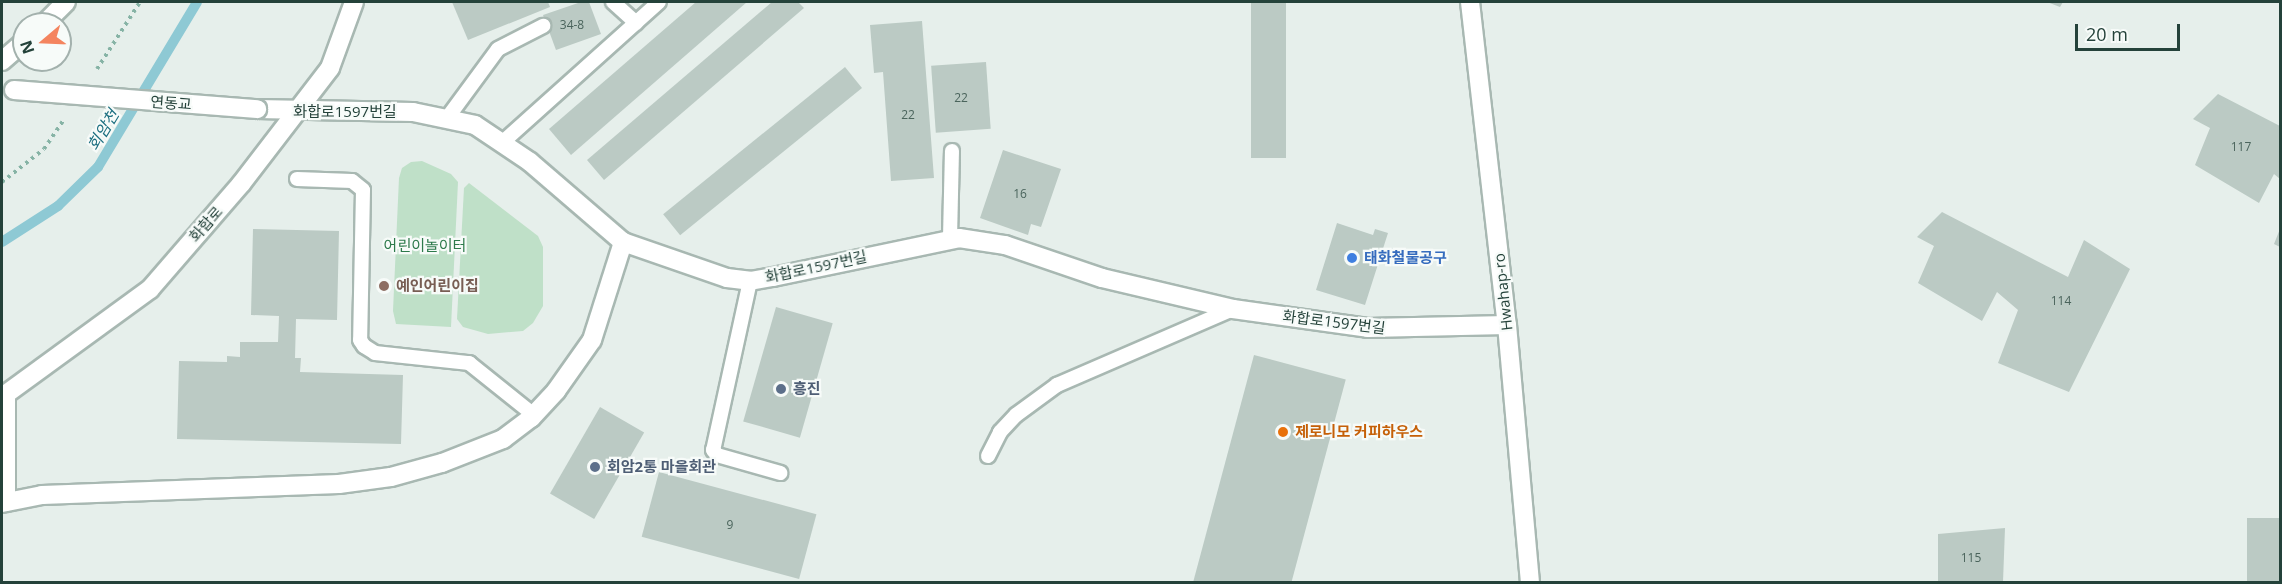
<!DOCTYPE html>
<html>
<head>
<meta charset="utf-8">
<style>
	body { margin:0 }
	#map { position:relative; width:2282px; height:584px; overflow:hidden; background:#e6efeb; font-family:"Open Sans","Noto Sans KR",sans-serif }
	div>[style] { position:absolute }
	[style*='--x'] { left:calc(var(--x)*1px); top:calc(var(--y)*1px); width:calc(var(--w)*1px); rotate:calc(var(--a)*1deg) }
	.green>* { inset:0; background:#bfe0c8 }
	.stream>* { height:10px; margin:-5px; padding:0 5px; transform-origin:5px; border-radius:5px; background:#8ec9d4 }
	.building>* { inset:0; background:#bbcac4; transform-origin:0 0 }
	.path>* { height:4px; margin-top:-2px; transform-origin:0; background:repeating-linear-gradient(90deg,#86b3a5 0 3px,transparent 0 7.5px) }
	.roads { filter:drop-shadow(2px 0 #a8b8b2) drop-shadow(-2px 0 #a8b8b2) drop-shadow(0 2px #a8b8b2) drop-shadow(0 -2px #a8b8b2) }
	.lane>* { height:14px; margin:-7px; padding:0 7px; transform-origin:7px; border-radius:7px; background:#fff }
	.street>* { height:18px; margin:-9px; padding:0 9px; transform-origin:9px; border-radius:9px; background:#fff }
	.secondary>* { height:18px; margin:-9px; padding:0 9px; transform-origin:9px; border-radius:9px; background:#fff }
	.bridges { filter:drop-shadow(2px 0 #a8b8b2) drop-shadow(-2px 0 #a8b8b2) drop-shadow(0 2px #a8b8b2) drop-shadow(0 -2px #a8b8b2) }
	.street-bridge>* { height:18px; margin:-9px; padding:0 9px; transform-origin:9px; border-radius:9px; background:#fff }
	.dots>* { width:16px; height:16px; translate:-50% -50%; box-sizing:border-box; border:3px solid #f7fbf9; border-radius:50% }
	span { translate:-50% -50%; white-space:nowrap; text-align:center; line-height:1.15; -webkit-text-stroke:4.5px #f7fbf9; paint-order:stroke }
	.number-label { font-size:12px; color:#4a645c }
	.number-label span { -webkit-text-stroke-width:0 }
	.street-label { font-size:15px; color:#24423a }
	.park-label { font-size:15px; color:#2d7a4b }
	.shop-label { font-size:15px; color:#366cbe; font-weight:700 }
	.left { translate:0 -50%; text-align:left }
	.education-label { font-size:15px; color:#785e54; font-weight:700 }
	.service-label { font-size:15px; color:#4e5e75; font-weight:700 }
	.food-label { font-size:15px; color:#c56008; font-weight:700 }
	.water-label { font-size:16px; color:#1c6f80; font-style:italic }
	.frame { position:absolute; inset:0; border:3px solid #24423a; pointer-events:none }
	.north { position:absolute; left:12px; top:12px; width:60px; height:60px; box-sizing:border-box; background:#f7fbf9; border:2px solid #a3b1ad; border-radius:50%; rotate:251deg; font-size:16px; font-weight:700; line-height:24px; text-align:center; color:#24423a }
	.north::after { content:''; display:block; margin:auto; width:21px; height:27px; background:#f4845f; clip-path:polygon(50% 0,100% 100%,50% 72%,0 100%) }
	.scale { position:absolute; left:2075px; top:24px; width:105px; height:27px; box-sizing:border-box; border:3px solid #24423a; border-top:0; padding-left:8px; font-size:18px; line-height:21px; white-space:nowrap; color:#24423a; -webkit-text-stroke:4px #f7fbf9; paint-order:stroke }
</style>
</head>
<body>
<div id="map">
	<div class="green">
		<i style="clip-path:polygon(422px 161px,451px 174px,458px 182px,451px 327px,396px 324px,393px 311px,399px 178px,402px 168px,411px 162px)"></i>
		<i style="clip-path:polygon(469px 183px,538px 236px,543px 247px,543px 306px,533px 323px,523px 331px,488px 334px,463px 327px,457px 319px,464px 188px)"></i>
	</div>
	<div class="stream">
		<i style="--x:2;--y:242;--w:67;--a:-32.7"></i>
		<i style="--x:58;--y:206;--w:56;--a:-44.3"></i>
		<i style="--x:98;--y:167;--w:192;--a:-59"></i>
	</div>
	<div class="building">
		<i style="clip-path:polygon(452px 2px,548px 2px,550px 7px,468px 40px)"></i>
		<i style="clip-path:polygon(581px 2px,589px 2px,601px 34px,556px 50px,543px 15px)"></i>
		<i style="clip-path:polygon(696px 2px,747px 2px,571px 155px,549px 129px)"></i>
		<i style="clip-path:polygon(772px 2px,798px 2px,804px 8px,604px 180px,587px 160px)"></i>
		<i style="left:1251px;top:2px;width:35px;height:156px"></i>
		<i style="clip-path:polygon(2047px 2px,2063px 2px,2060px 7px)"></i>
		<i style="clip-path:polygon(922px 21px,934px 178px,891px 181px,883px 72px,874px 73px,870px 25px)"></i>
		<i style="left:986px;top:62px;width:67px;height:55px;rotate:86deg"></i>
		<i style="left:845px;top:67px;width:27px;height:234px;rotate:51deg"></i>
		<i style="clip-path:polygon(2218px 94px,2280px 126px,2280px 179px,2274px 174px,2259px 203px,2195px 165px,2210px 128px,2193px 119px)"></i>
		<i style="clip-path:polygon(1003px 150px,1061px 169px,1041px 227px,1031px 224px,1028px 235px,980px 218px)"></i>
		<i style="clip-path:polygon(1942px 212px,2068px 277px,2084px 240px,2130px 269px,2069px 392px,1998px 363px,2018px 310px,1997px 292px,1982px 321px,1918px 283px,1934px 246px,1917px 237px)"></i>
		<i style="clip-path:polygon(1337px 223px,1373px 235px,1375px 229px,1388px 233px,1365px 305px,1316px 290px)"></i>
		<i style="clip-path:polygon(253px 229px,339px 231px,337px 320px,296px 319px,295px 358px,301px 358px,300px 372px,403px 375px,401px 444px,177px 439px,179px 361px,227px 362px,227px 356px,240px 357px,240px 342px,278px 342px,279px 316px,251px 315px)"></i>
		<i style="clip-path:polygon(2280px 229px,2280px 247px,2274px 244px)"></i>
		<i style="left:776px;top:307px;width:59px;height:119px;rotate:16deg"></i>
		<i style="left:1254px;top:355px;width:95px;height:235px;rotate:15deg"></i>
		<i style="left:600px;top:407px;width:51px;height:100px;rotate:30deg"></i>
		<i style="left:659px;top:472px;width:163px;height:67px;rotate:15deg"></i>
		<i style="left:2280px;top:518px;width:64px;height:33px;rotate:90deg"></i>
		<i style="clip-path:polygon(2005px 528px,2003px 582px,1938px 582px,1938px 534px)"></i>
	</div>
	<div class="path">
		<i style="--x:97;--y:69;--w:80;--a:-57.3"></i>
		<i style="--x:2;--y:182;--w:53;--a:-38.2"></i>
		<i style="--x:44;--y:149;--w:34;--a:-56"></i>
	</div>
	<div class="roads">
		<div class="lane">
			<i style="--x:613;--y:2;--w:31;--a:42"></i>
			<i style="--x:448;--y:117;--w:84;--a:-53.7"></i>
			<i style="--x:498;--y:49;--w:51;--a:-27.1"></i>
			<i style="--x:504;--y:141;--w:208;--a:-41.9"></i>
			<i style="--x:297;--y:179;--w:55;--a:2.1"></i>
			<i style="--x:352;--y:181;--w:14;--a:39"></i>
			<i style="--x:363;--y:190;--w:150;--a:91.1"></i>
			<i style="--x:360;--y:340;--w:7;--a:56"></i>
			<i style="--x:364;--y:346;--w:13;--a:32"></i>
			<i style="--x:375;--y:353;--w:95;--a:6.1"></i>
			<i style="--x:469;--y:363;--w:83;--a:38.7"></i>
			<i style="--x:950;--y:238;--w:87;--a:-88.7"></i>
			<i style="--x:750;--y:281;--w:173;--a:102.3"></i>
			<i style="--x:713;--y:450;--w:6;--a:51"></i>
			<i style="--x:717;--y:455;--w:66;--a:15.9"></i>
			<i style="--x:988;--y:456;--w:27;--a:-63"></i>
			<i style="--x:1000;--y:432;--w:23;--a:-47"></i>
			<i style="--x:1016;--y:415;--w:51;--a:-36.2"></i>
			<i style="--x:1057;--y:385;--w:192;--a:-23.4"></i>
		</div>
		<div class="street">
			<i style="--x:44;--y:24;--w:31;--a:-45"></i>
			<i style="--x:2;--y:61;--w:29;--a:-41"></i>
			<i style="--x:257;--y:109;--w:156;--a:1.1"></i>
			<i style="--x:413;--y:112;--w:63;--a:11.8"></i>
			<i style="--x:475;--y:125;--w:66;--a:33.9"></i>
			<i style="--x:530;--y:162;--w:123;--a:40.7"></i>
			<i style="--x:623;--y:242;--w:110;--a:19.1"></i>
			<i style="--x:727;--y:278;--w:23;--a:7"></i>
			<i style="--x:750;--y:281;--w:23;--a:-10"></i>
			<i style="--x:773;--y:277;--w:190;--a:-11.8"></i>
			<i style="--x:959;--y:238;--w:47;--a:8.7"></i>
			<i style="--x:1005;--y:245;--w:102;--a:18.8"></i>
			<i style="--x:1102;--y:278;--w:135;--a:13.3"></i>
			<i style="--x:1233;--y:309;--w:136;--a:8"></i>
			<i style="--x:1368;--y:328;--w:139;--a:-1.2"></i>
			<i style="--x:6;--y:394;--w:108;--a:90"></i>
			<i style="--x:2;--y:397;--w:183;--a:-36.1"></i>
			<i style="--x:150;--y:289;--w:139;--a:-49.1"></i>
			<i style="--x:241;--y:184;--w:146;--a:-52.5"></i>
			<i style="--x:330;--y:68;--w:70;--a:-70"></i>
			<i style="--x:2;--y:503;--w:41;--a:-11.3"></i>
			<i style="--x:42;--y:495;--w:297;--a:-2.1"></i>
			<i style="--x:339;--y:484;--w:52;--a:-7.7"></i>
			<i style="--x:391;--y:477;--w:53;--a:-15.4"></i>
			<i style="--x:442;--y:463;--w:66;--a:-21.5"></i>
			<i style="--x:503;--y:439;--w:35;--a:-37"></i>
			<i style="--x:531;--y:418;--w:37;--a:-47"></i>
			<i style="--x:556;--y:391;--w:62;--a:-54.8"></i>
			<i style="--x:592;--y:340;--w:103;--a:-72.4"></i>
		</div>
		<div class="secondary">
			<i style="--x:1470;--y:2;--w:325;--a:83.5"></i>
			<i style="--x:1507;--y:325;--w:258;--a:84.9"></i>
		</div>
	</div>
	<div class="bridges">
		<div class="street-bridge">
			<i style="--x:14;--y:90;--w:244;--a:4.5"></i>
		</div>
	</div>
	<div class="dots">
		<i style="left:1352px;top:258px;background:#3f7fe0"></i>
		<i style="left:384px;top:286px;background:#8d6e63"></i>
		<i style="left:781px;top:389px;background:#5c6f8a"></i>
		<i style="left:1283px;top:432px;background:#e8710a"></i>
		<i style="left:595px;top:467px;background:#5c6f8a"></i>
	</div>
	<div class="number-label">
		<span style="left:572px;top:25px">34-8</span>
		<span style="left:961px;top:98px">22</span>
		<span style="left:908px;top:115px">22</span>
		<span style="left:2241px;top:147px">117</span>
		<span style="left:1020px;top:194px">16</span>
		<span style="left:2061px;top:301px">114</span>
		<span style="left:730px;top:525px">9</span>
		<span style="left:1971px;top:558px">115</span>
	</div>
	<div class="street-label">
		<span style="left:171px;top:103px;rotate:4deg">연동교</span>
		<span style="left:345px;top:112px">화합로1597번길</span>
		<span style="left:206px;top:224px;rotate:-49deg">화합로</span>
		<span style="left:816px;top:267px;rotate:-12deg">화합로1597번길</span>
		<span style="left:1503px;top:292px;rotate:-96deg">Hwahap-ro</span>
		<span style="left:1334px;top:322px;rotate:7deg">화합로1597번길</span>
	</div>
	<div class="park-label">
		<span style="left:425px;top:246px">어린이놀이터</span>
	</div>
	<div class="shop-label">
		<span class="left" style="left:1364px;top:258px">태화철물공구</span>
	</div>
	<div class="education-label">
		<span class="left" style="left:396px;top:286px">예인어린이집</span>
	</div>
	<div class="service-label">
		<span class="left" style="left:793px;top:389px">흥진</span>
		<span class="left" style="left:607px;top:467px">회암2통 마을회관</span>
	</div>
	<div class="food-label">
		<span class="left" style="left:1295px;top:432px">제로니모 커피하우스</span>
	</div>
	<div class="water-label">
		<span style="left:103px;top:130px;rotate:-59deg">회암천</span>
	</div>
	<div class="frame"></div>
	<div class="north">N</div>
	<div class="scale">20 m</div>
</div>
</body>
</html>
